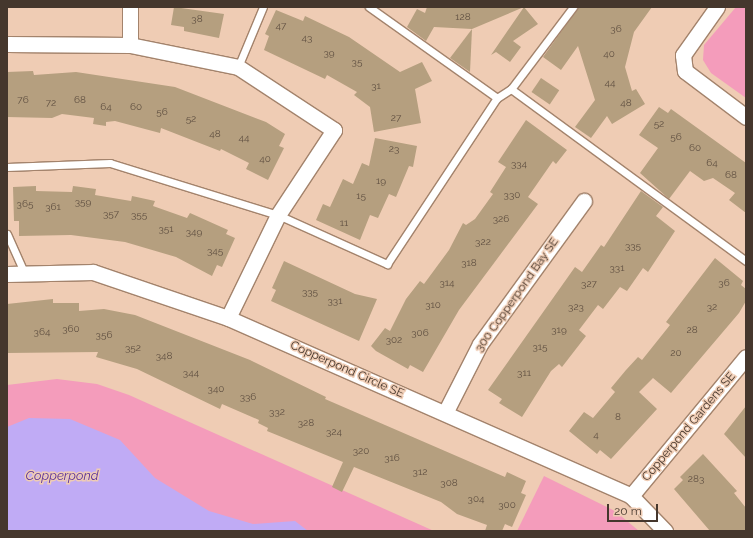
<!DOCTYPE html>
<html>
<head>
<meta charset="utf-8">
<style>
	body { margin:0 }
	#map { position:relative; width:753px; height:538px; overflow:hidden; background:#efccb4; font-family:Raleway,sans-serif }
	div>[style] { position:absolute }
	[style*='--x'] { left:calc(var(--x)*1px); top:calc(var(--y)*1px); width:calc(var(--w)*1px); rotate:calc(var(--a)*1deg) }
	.green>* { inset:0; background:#f49cbb }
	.water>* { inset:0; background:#c0abf5 }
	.building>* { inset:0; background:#b59f7f; transform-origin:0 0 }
	.roads { filter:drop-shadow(1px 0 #a3836c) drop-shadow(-1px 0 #a3836c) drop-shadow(0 1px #a3836c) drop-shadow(0 -1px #a3836c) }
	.service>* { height:7px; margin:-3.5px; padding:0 3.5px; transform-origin:3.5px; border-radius:3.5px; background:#fff }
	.minor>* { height:15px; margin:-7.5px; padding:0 7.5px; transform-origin:7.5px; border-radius:7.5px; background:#fff }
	span { translate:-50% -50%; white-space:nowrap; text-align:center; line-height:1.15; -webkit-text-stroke:3px #efccb4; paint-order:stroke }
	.number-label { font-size:10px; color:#615142 }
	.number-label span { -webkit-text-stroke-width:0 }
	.street-label { font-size:12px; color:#45372d }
	.water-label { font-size:13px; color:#5a309a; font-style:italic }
	.frame { position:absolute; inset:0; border:8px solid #45372d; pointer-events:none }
	.scale { position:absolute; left:607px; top:504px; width:51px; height:18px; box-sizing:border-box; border:2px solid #45372d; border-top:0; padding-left:5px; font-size:12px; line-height:14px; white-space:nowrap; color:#45372d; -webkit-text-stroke:3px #efccb4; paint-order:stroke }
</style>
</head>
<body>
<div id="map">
	<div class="green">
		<i style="clip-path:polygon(736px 7px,746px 7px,746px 98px,711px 73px,703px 60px,704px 45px)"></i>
		<i style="clip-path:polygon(57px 379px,97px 384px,129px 395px,434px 531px,7px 531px,7px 385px)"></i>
		<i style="clip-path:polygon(544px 476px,615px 511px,639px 531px,517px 531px)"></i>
	</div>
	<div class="water">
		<i style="clip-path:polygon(29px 418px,70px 419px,120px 440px,155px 478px,209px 511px,253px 524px,295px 521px,308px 531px,7px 531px,7px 427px)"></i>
	</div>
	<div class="building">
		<i style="clip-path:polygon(174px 7px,224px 14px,219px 38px,184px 31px,184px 27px,171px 25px)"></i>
		<i style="clip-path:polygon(427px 7px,524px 7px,472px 29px,434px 27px,426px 41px,407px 27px,417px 9px,425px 13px)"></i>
		<i style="clip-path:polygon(524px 7px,538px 24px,513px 41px,521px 47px,510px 62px,496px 52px,491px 55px)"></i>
		<i style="clip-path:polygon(579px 7px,652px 7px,634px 32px,625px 67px,632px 91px,636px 89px,645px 104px,612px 124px,607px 116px,591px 138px,575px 127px,595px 100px,578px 46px,561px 70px,543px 57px)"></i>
		<i style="clip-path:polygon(276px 10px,303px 21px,305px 16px,349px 37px,400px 72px,422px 62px,432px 81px,415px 89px,421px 123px,374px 132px,370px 107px,354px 95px,357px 92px,327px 75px,325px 79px,264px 50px,269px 36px,265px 34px)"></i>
		<i style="clip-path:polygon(472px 29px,470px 72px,450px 58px)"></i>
		<i style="clip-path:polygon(33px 71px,34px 75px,76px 72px,175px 87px,266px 122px,285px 134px,279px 146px,284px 148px,268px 180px,246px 169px,249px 163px,221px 149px,220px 151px,161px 128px,160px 133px,115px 121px,106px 122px,106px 126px,93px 124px,94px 118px,62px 114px,52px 118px,7px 117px,7px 72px)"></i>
		<i style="left:541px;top:78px;width:22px;height:17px;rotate:34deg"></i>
		<i style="clip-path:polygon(659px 107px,668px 113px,671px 109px,746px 163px,746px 213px,729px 200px,735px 193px,713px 178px,704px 181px,690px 171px,669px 199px,640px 173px,658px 148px,639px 135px)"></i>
		<i style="clip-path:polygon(526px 120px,567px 150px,556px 164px,553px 161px,528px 197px,538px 204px,459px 310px,423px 372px,410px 365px,408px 369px,376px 351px,371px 346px,385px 328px,390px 331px,406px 299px,420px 281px,424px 284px,449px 250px,463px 223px,466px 225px,475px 219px,493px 194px,490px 192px,506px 167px,498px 162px)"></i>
		<i style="clip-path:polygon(375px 138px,417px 146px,413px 167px,409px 166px,396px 197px,389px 194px,378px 218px,370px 215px,360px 240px,316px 220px,323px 204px,330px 207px,343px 179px,353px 184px,362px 163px,369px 166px)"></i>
		<i style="clip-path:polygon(36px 186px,36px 191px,72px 192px,73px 186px,96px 189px,95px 195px,131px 201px,132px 196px,155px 201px,153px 206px,187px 218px,190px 213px,228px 230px,226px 234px,235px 238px,222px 267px,217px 265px,212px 276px,176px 257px,125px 242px,71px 235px,19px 236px,19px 221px,14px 221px,13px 187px)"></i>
		<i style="clip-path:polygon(641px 191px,663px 207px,656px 216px,675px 231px,648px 272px,643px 268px,627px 291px,620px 287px,603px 309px,598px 305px,579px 330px,586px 336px,562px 367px,559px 364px,551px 371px,522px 417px,499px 403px,502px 399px,488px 390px,575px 267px,582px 272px,601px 245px,604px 247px)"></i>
		<i style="clip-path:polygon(715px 258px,743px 281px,741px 285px,746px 289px,746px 301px,739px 313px,671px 393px,653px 378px,639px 392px,657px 409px,611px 459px,600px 450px,597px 454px,569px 431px,584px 412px,593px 418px,615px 392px,611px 388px,626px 370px,638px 357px,642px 360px,670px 325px,666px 322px)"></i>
		<i style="clip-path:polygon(284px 261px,355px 294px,377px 299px,359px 341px,271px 301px,276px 290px,272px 288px)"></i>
		<i style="clip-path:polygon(53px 299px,53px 303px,79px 303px,79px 311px,104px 309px,135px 315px,250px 360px,326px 397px,325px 399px,505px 477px,507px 472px,526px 481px,521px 493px,526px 495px,512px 527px,505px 524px,502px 531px,485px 531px,487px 525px,457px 514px,441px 502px,354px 467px,342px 492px,332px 487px,343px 462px,267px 431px,268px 428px,258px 423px,259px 420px,222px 404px,220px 409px,137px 369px,96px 357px,98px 352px,7px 353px,7px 304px)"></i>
		<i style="clip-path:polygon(746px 406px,746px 458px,724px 434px)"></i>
		<i style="clip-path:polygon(703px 454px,737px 491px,734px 493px,746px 508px,746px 531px,710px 531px,674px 489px,683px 480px,680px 477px)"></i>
	</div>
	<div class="roads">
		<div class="service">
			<i style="--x:369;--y:7;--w:157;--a:35.4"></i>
			<i style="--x:238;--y:67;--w:65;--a:-67.4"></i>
			<i style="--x:511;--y:89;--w:291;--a:36.2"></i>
			<i style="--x:7;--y:167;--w:103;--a:-2.2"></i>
			<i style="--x:110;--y:163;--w:176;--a:17.2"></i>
			<i style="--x:278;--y:215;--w:120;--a:24.2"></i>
			<i style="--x:387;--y:264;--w:199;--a:-56.5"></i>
			<i style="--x:497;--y:98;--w:17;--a:-33"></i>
			<i style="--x:511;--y:89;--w:103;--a:-52.9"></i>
			<i style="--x:7;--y:234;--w:42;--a:65.9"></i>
		</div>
		<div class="minor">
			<i style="--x:130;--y:7;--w:38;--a:90"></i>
			<i style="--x:717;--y:7;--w:59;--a:125.3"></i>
			<i style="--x:683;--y:55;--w:16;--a:83"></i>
			<i style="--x:685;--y:71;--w:76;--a:37"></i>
			<i style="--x:7;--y:44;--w:123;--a:0.5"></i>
			<i style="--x:130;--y:45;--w:110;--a:11.5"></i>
			<i style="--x:238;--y:67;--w:115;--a:33.3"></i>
			<i style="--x:334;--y:130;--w:102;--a:123.4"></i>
			<i style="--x:278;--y:215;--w:114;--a:115.9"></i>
			<i style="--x:7;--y:274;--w:86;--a:-1.3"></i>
			<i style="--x:93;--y:272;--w:143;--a:18.8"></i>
			<i style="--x:228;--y:318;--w:441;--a:23.8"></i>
			<i style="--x:631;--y:496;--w:49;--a:45.8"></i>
			<i style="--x:445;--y:413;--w:77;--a:-63.1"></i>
			<i style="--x:480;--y:344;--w:177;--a:-54"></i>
			<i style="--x:631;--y:496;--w:180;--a:-50.4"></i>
		</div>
	</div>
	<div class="number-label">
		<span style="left:463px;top:17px">128</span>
		<span style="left:197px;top:19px">38</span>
		<span style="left:281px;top:26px">47</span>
		<span style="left:616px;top:29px">36</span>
		<span style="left:307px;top:38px">43</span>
		<span style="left:329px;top:53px">39</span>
		<span style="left:609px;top:54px">40</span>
		<span style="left:357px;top:62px">35</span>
		<span style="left:610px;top:83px">44</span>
		<span style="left:376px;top:86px">31</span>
		<span style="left:23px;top:100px">76</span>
		<span style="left:80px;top:100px">68</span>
		<span style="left:51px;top:103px">72</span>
		<span style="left:626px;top:103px">48</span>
		<span style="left:106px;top:107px">64</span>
		<span style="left:136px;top:107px">60</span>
		<span style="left:162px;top:112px">56</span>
		<span style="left:396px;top:118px">27</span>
		<span style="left:191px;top:119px">52</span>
		<span style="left:659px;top:124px">52</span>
		<span style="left:215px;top:134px">48</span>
		<span style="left:676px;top:137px">56</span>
		<span style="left:244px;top:138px">44</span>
		<span style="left:695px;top:148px">60</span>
		<span style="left:394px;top:149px">23</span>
		<span style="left:265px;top:159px">40</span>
		<span style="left:712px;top:163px">64</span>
		<span style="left:519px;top:164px">334</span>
		<span style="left:731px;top:175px">68</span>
		<span style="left:381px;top:181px">19</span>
		<span style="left:512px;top:195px">330</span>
		<span style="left:361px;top:196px">15</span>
		<span style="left:83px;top:202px">359</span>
		<span style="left:25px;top:204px">365</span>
		<span style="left:53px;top:207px">361</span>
		<span style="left:111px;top:214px">357</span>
		<span style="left:139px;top:215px">355</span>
		<span style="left:501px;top:219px">326</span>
		<span style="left:344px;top:223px">11</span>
		<span style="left:166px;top:229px">351</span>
		<span style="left:194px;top:232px">349</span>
		<span style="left:483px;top:242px">322</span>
		<span style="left:633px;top:246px">335</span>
		<span style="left:215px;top:251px">345</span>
		<span style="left:469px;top:263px">318</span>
		<span style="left:617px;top:268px">331</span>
		<span style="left:447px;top:283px">314</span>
		<span style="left:724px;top:283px">36</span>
		<span style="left:589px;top:284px">327</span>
		<span style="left:310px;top:292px">335</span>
		<span style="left:335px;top:301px">331</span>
		<span style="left:433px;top:305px">310</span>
		<span style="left:576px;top:307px">323</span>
		<span style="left:712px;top:307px">32</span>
		<span style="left:71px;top:329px">360</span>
		<span style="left:559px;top:330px">319</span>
		<span style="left:692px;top:330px">28</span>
		<span style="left:42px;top:332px">364</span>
		<span style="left:420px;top:333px">306</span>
		<span style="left:104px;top:335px">356</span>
		<span style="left:394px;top:340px">302</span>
		<span style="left:540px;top:347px">315</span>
		<span style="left:133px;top:348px">352</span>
		<span style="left:676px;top:353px">20</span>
		<span style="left:164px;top:356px">348</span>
		<span style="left:191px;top:373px">344</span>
		<span style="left:524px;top:373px">311</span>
		<span style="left:216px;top:389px">340</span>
		<span style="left:248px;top:397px">336</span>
		<span style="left:277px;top:412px">332</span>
		<span style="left:618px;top:417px">8</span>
		<span style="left:306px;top:423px">328</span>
		<span style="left:334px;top:432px">324</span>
		<span style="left:596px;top:435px">4</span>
		<span style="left:361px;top:451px">320</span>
		<span style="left:392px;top:458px">316</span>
		<span style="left:420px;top:472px">312</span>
		<span style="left:696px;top:479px">283</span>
		<span style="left:449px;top:483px">308</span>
		<span style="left:476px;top:499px">304</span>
		<span style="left:507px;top:505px">300</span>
	</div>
	<div class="street-label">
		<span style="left:517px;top:295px;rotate:-55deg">300 Copperpond Bay SE</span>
		<span style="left:347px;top:370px;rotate:24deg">Copperpond Circle SE</span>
		<span style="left:689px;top:427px;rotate:-50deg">Copperpond Gardens SE</span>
	</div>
	<div class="water-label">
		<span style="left:62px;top:476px">Copperpond</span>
	</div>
	<div class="frame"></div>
	<div class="scale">20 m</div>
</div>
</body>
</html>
